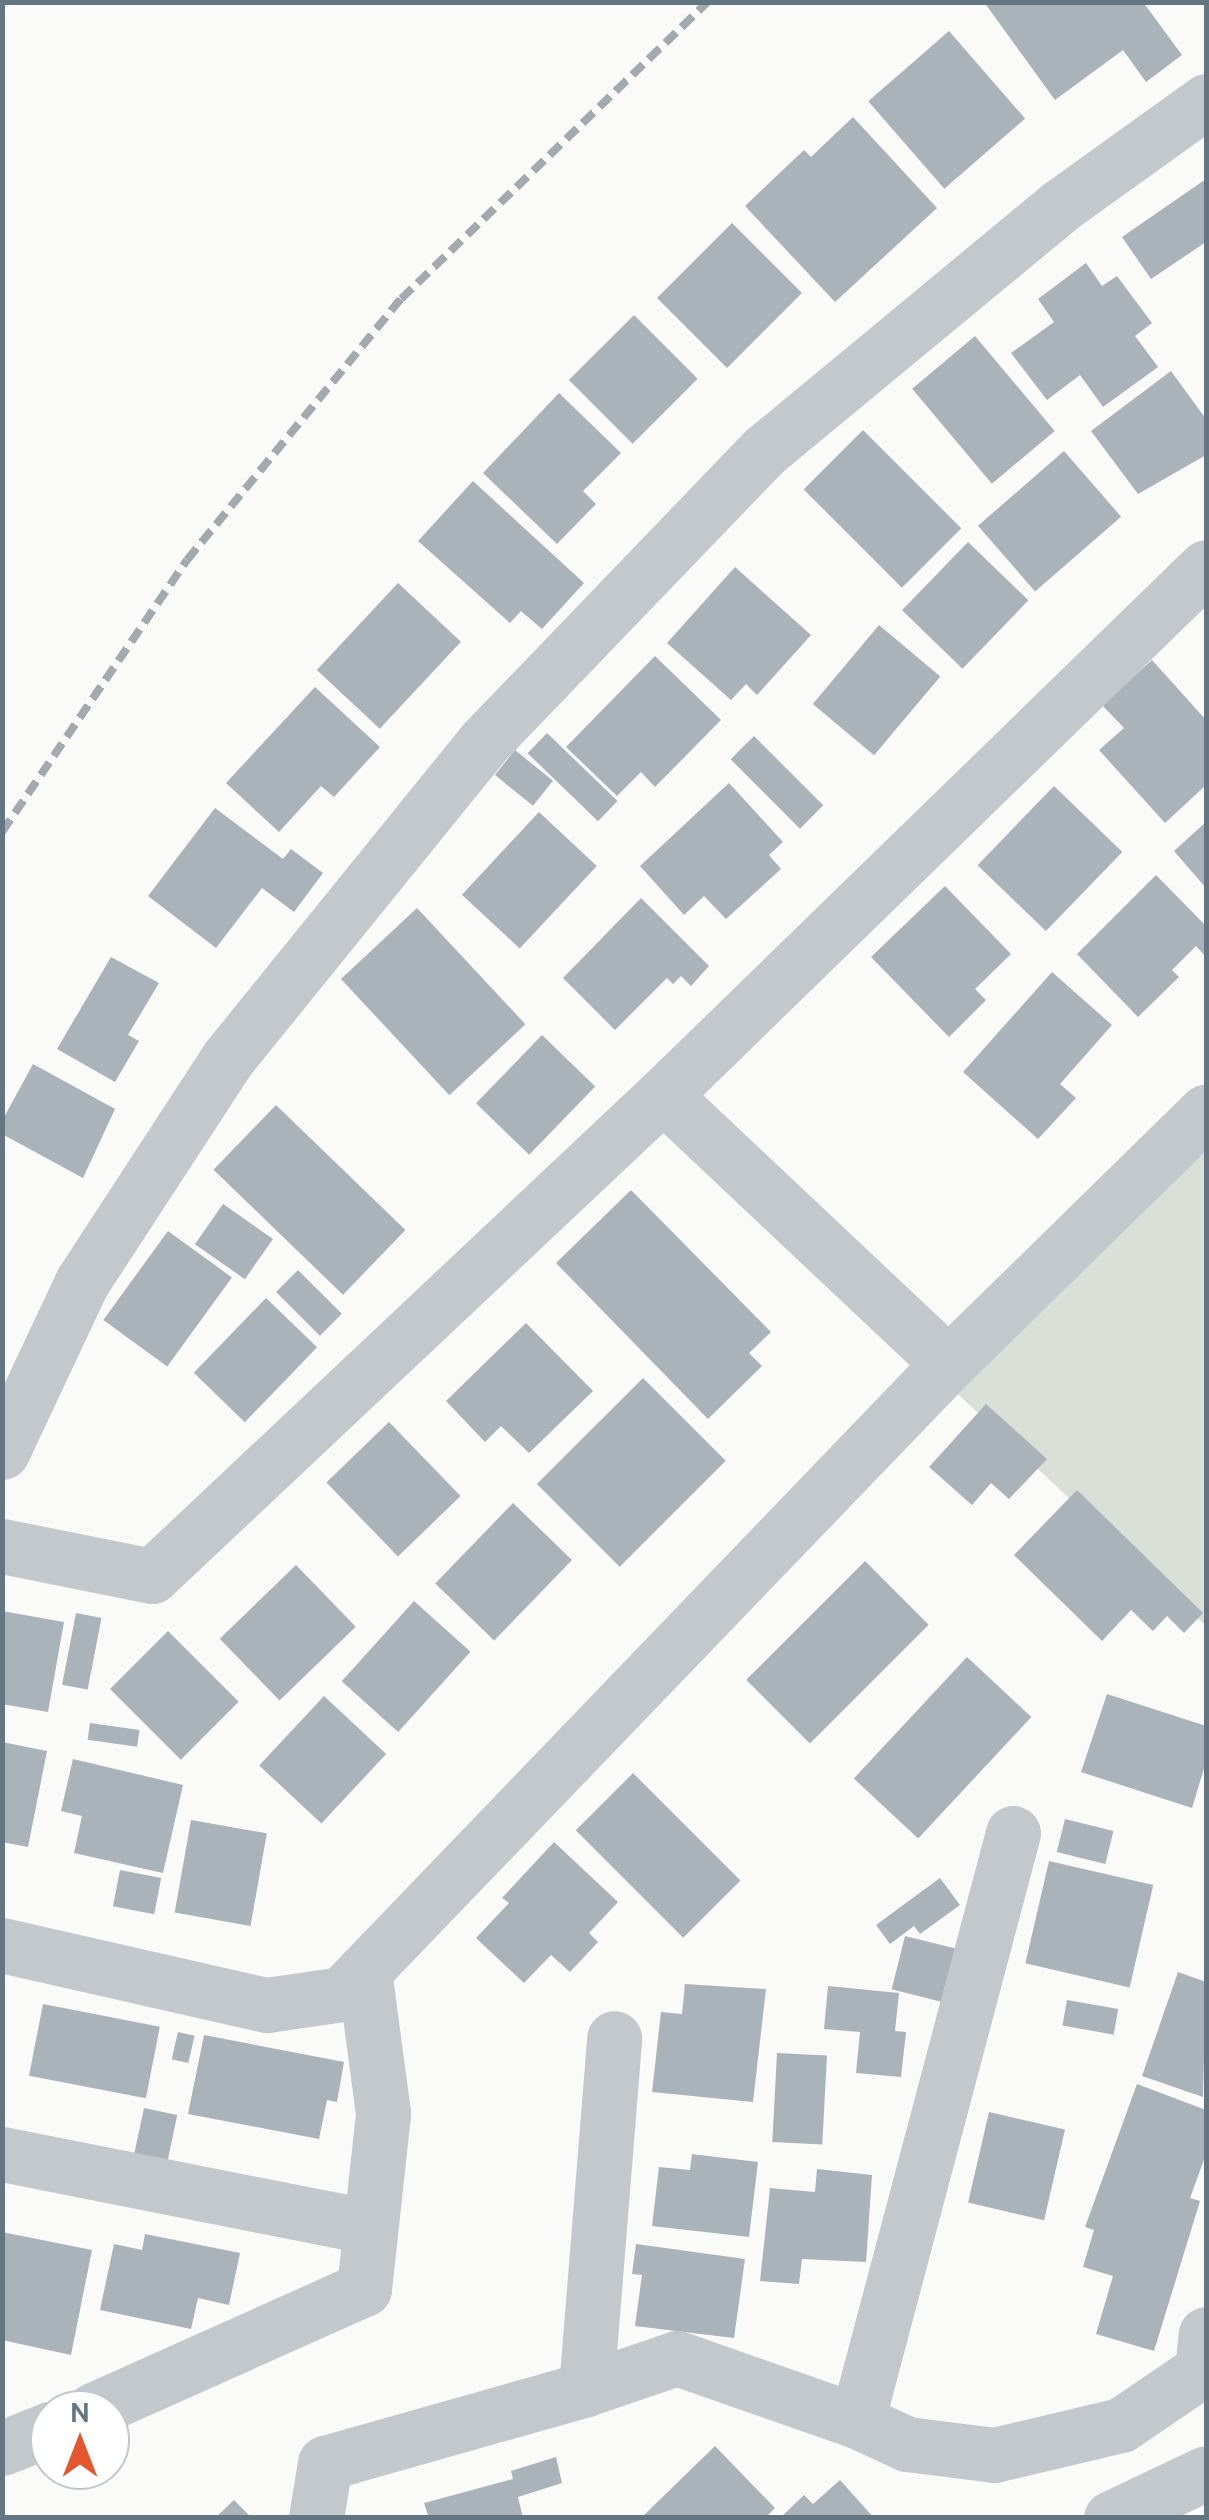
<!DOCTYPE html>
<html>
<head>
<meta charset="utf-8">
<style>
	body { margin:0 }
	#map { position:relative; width:1209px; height:2520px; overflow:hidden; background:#fafaf8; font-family:Cabin,sans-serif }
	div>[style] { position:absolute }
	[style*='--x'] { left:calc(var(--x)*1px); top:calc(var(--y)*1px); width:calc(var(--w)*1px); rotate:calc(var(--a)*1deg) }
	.green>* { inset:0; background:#dadfd7 }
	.building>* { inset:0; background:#aab3b9; transform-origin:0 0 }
	.minor>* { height:55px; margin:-27.5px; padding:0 27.5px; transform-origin:27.5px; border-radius:27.5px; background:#c3c8cc }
	.tertiary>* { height:55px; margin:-27.5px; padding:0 27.5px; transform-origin:27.5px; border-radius:27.5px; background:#c3c8cc }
	.rail>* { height:8px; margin-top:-4px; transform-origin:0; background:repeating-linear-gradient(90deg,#a2aab0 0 15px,transparent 0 23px) }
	span { translate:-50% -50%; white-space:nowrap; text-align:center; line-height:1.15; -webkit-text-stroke:10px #fff; paint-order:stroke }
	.frame { position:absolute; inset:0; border:5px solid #657683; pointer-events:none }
	.north { position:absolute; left:30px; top:2390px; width:100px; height:100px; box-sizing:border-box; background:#fff; border:2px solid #c1c8cd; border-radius:50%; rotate:0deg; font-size:28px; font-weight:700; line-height:40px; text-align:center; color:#657683 }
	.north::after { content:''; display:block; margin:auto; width:35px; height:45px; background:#e4572e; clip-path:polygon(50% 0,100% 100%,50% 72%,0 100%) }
</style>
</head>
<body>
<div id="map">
	<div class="green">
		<i style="clip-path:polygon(1206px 1094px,1206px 1626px,930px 1368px)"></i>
	</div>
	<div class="building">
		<i style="clip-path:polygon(984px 2px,1143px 2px,1182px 55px,1146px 82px,1123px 50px,1055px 100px)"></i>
		<i style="left:949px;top:31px;width:116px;height:107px;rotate:49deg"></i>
		<i style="clip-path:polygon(853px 117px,937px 208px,835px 302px,745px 206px,804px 150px,811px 157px)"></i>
		<i style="clip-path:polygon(1206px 179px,1206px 242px,1151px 279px,1122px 237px)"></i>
		<i style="left:732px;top:223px;width:99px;height:106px;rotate:45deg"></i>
		<i style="clip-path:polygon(1086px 263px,1102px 286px,1117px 276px,1152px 323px,1135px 336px,1158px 367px,1103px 407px,1080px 375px,1047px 400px,1011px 353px,1054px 322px,1038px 299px)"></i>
		<i style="left:634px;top:315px;width:90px;height:92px;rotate:45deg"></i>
		<i style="left:975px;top:336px;width:124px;height:82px;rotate:50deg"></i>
		<i style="clip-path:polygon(1171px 371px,1206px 419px,1206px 455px,1138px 494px,1091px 431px)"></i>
		<i style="clip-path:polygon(559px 393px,621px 453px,583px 491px,596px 504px,557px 544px,483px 473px)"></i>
		<i style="left:863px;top:430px;width:139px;height:84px;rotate:45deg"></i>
		<i style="left:1064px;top:451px;width:87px;height:114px;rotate:49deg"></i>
		<i style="clip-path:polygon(473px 481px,584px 583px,542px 629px,521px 611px,510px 623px,418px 541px)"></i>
		<i style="left:968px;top:542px;width:84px;height:95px;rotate:44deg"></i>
		<i style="clip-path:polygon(735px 567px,811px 635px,757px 695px,746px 684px,731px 700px,667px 643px)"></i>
		<i style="left:398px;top:583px;width:86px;height:119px;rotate:43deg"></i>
		<i style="left:879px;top:625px;width:80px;height:103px;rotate:40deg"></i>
		<i style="clip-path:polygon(655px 656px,721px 720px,655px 787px,641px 772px,617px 796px,566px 747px)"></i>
		<i style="clip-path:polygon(1152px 660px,1206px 720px,1206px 785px,1165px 823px,1099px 750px,1124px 728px,1102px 705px)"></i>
		<i style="clip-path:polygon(315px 687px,380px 747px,334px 797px,321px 786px,279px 832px,226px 783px)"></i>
		<i style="left:547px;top:733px;width:98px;height:28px;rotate:44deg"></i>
		<i style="left:754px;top:736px;width:98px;height:33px;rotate:45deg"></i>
		<i style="left:515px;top:750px;width:49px;height:32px;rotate:39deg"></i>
		<i style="clip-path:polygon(729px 783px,783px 842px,769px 855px,781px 869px,726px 919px,704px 896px,684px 915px,640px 866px)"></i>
		<i style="left:1054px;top:786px;width:95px;height:110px;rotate:44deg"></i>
		<i style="clip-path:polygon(215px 808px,283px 859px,291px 849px,323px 873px,294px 912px,262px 888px,216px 948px,148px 896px)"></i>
		<i style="left:539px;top:812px;width:79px;height:113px;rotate:43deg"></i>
		<i style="clip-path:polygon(1206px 822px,1206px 888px,1174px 851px)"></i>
		<i style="clip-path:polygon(1156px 875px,1206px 926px,1206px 957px,1196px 946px,1172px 970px,1179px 977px,1138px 1017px,1077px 954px)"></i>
		<i style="clip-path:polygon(945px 886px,1011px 954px,975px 989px,986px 1000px,949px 1037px,871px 957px)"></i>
		<i style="clip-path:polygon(641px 898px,709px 966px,691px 986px,681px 976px,673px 984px,667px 978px,615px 1030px,563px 978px)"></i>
		<i style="left:417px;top:908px;width:159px;height:104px;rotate:47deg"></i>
		<i style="clip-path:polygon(111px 957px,159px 983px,128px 1035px,139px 1041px,115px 1082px,57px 1049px)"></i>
		<i style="clip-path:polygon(1052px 972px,1112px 1025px,1060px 1084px,1076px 1098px,1038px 1139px,963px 1072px)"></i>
		<i style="left:542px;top:1035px;width:74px;height:95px;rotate:44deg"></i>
		<i style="clip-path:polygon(33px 1064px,115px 1109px,83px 1178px,2px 1134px,2px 1121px)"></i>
		<i style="left:276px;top:1105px;width:180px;height:90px;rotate:44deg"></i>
		<i style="clip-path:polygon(631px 1190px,771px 1332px,749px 1353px,762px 1366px,708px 1419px,556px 1263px)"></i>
		<i style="left:223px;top:1204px;width:61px;height:49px;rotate:35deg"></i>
		<i style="left:168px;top:1231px;width:79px;height:110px;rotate:36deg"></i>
		<i style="left:298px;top:1270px;width:62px;height:31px;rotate:45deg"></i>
		<i style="left:266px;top:1298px;width:71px;height:104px;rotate:44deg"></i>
		<i style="clip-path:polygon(526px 1323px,593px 1391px,529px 1453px,501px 1426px,485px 1442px,446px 1401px)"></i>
		<i style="left:643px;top:1378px;width:117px;height:150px;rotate:45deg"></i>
		<i style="clip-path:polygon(986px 1404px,1047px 1459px,1009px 1499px,991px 1483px,972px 1505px,929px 1467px)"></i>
		<i style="left:389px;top:1422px;width:103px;height:87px;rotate:46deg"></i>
		<i style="clip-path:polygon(1077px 1490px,1203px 1613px,1184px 1633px,1167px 1616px,1153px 1631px,1131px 1610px,1102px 1641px,1014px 1555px)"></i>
		<i style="left:513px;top:1503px;width:82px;height:112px;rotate:44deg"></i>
		<i style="left:865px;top:1561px;width:90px;height:168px;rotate:45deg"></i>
		<i style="left:296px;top:1565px;width:86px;height:106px;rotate:46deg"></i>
		<i style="left:414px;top:1601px;width:76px;height:108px;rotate:42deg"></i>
		<i style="clip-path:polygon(2px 1611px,64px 1622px,48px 1712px,2px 1704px)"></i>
		<i style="left:76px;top:1613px;width:26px;height:73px;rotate:11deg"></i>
		<i style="left:168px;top:1631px;width:100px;height:82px;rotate:45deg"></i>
		<i style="left:967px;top:1657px;width:88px;height:166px;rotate:43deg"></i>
		<i style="clip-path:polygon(1107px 1694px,1206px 1726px,1206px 1762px,1192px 1808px,1081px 1772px)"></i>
		<i style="left:324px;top:1696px;width:85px;height:95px;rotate:43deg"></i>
		<i style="left:90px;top:1723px;width:50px;height:17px;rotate:8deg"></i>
		<i style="clip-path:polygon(2px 1742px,47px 1751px,28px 1847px,2px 1842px)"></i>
		<i style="clip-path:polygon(73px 1759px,183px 1785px,163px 1873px,74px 1853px,82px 1816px,61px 1811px)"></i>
		<i style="left:633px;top:1773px;width:152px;height:81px;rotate:45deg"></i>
		<i style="left:1065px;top:1819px;width:50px;height:34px;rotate:14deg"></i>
		<i style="left:191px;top:1820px;width:77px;height:94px;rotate:10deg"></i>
		<i style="clip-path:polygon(554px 1842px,618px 1902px,589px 1933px,598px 1942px,570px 1972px,551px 1955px,524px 1983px,476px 1938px,509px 1903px,502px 1898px)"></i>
		<i style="left:1049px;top:1861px;width:107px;height:105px;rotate:13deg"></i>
		<i style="left:120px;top:1870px;width:42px;height:37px;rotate:11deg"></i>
		<i style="clip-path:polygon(940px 1878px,960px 1905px,920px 1934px,914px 1926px,890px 1944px,876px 1925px)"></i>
		<i style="left:905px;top:1936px;width:56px;height:55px;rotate:14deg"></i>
		<i style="clip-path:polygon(1178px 1972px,1206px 1982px,1203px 2097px,1142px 2076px)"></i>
		<i style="clip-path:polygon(685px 1984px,766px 1989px,753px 2102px,652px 2092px,661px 2012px,682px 2014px)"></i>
		<i style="clip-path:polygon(828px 1986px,899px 1993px,895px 2031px,906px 2032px,901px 2077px,856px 2073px,860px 2032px,824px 2029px)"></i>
		<i style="left:1067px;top:2000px;width:52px;height:26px;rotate:10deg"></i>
		<i style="left:43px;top:2004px;width:119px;height:73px;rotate:11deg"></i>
		<i style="left:178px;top:2032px;width:17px;height:28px;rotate:13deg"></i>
		<i style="clip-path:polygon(204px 2035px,344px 2062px,337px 2102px,327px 2100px,319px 2139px,188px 2114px)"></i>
		<i style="left:777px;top:2053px;width:50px;height:89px;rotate:3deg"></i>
		<i style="clip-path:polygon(1137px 2084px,1206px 2110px,1206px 2154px,1190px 2198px,1200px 2201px,1154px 2351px,1096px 2334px,1113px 2276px,1083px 2267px,1094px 2230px,1085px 2227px)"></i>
		<i style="left:144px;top:2108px;width:34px;height:50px;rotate:12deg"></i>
		<i style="left:989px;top:2112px;width:78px;height:93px;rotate:13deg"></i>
		<i style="clip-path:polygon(692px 2154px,758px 2162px,749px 2237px,652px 2226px,659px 2167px,690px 2170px)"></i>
		<i style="clip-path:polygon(817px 2169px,872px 2175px,866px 2262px,802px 2259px,799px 2284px,760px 2281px,770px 2188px,815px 2192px)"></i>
		<i style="clip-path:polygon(2px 2232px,92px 2250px,71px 2355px,2px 2340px)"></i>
		<i style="clip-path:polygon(145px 2234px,240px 2253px,229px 2305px,198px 2298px,191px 2329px,100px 2310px,114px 2244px,142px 2250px)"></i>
		<i style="clip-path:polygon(636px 2244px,745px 2259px,734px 2338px,635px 2326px,642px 2275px,632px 2274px)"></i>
		<i style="clip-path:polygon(715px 2446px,775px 2508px,765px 2518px,641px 2518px)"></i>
		<i style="clip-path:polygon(556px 2457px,562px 2483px,518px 2497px,523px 2518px,429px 2518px,424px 2503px,513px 2479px,511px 2471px)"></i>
		<i style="clip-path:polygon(840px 2480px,874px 2518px,780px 2518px,804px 2495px,813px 2504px)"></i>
		<i style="clip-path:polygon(234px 2500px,252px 2518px,215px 2518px)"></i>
	</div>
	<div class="minor">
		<i style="--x:663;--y:1095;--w:392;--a:43.3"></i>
		<i style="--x:2;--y:1452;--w:188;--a:-64.8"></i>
		<i style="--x:82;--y:1282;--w:267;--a:-56.9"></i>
		<i style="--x:228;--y:1058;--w:405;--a:-51"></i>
		<i style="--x:483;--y:743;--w:405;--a:-46.1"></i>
		<i style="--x:764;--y:451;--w:384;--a:-39.6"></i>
		<i style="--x:1060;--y:206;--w:180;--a:-35.7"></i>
		<i style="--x:2;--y:1546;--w:153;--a:11.3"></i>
		<i style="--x:152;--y:1576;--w:702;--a:-43.27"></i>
		<i style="--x:663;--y:1095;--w:757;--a:-44.2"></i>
		<i style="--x:1013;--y:1833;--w:608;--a:104.86"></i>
		<i style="--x:857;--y:2421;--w:55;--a:24.7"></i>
		<i style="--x:907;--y:2444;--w:88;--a:7.2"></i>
		<i style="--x:994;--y:2455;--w:130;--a:-13.3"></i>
		<i style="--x:1121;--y:2425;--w:98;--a:-34.2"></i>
		<i style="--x:1202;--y:2370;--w:36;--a:-84"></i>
		<i style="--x:2;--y:2154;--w:375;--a:11.2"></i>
		<i style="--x:586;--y:2389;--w:96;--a:-18.8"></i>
		<i style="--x:677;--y:2358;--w:191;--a:19.3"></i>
		<i style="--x:93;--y:2410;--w:297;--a:-24.1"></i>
		<i style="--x:364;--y:2289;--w:177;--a:-83.8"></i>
		<i style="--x:383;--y:2113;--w:143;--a:-97.6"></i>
		<i style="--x:2;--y:2448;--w:52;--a:-21.6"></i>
		<i style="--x:316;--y:2518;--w:56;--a:-80.7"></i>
		<i style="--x:325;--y:2463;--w:271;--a:-15.8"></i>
		<i style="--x:586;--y:2389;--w:352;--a:-85.4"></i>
	</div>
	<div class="tertiary">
		<i style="--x:2;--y:1945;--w:272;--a:12.8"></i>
		<i style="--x:267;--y:2005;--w:76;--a:-8.3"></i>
		<i style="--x:342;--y:1994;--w:874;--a:-46.11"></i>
		<i style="--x:948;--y:1364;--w:361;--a:-44.4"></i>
		<i style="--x:1111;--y:2518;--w:105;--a:-25.3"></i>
	</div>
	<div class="rail">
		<i style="--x:2;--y:832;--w:329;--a:-55.8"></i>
		<i style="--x:187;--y:560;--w:338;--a:-50.7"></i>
		<i style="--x:401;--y:299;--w:426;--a:-44.1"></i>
	</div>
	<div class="frame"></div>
	<div class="north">N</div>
</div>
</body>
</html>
